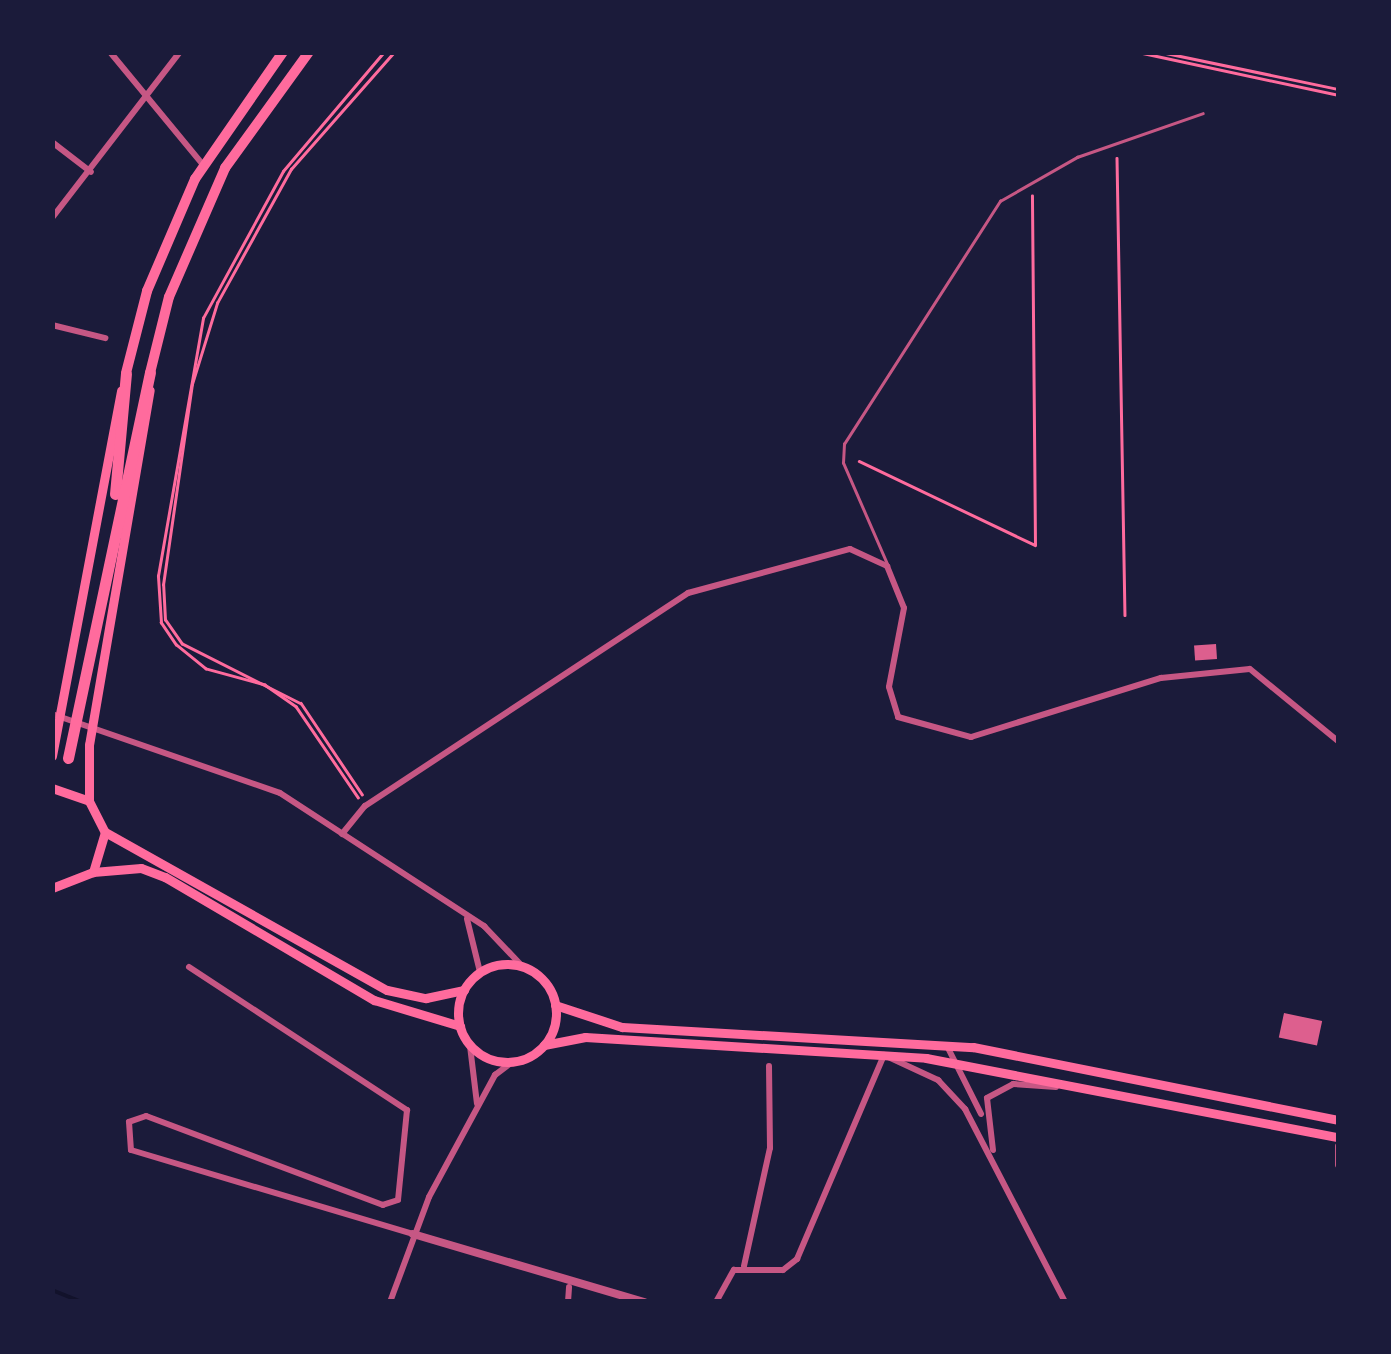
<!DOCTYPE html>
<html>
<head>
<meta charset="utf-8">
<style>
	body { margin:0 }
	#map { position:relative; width:1391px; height:1354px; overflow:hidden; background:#1b1b3a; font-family:"Archivo Narrow",sans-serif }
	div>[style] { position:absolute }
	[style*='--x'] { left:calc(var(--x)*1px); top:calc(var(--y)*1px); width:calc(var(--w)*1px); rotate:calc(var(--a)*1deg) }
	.stream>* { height:4px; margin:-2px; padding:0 2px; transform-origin:2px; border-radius:2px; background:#12122b }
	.building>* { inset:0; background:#dd5f8e; transform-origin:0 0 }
	.path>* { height:2.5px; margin:-1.25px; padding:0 1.25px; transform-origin:1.25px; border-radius:1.25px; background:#ff6b9d }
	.service>* { height:2.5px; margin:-1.25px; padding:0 1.25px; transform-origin:1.25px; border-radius:1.25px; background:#c65784 }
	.minor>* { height:6px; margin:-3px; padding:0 3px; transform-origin:3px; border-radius:3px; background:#c65784 }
	.tertiary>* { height:8px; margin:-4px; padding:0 4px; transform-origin:4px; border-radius:4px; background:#c65784 }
	.secondary>* { height:9px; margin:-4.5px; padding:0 4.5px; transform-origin:4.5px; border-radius:4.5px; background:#ff6b9d }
	.secondary>.ring { margin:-4.5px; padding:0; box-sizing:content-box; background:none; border:9px solid #ff6b9d; border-radius:50% }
	.primary>* { height:10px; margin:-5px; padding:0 5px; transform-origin:5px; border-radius:5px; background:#ff6b9d }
	.motorway>* { height:11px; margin:-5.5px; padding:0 5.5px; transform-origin:5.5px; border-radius:5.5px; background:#ff6b9d }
	span { translate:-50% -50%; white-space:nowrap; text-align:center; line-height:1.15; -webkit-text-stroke:8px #1b1b3a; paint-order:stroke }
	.frame { position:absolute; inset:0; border:55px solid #1b1b3a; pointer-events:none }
</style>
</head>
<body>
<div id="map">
	<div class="stream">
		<i style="--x:52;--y:1290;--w:31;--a:22"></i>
	</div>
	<div class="building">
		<i style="left:1216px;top:644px;width:15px;height:22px;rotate:86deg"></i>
		<i style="left:1284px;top:1013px;width:39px;height:25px;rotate:12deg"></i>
	</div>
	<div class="path">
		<i style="--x:1138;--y:52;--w:205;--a:12.1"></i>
		<i style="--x:1161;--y:52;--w:181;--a:11.8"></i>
		<i style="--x:1117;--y:158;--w:457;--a:89"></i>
		<i style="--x:859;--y:461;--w:195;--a:25.5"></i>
		<i style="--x:1035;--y:545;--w:349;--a:-90.5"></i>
		<i style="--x:362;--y:795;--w:110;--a:-123.8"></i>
		<i style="--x:301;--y:704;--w:133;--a:-153.2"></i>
		<i style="--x:182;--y:644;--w:29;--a:-125"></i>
		<i style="--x:165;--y:620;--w:35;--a:-93"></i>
		<i style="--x:163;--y:585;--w:203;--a:-81.8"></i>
		<i style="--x:192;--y:384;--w:85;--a:-72.8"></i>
		<i style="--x:217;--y:303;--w:153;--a:-61.1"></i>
		<i style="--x:291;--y:169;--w:156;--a:-48.6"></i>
		<i style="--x:358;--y:798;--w:110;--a:-124.3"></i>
		<i style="--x:296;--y:707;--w:38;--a:-145"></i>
		<i style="--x:265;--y:685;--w:61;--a:-164.8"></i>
		<i style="--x:206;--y:669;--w:38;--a:-141"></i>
		<i style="--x:176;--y:645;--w:27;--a:-124"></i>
		<i style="--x:161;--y:623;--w:47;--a:-93.7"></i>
		<i style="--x:158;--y:576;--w:262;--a:-80.1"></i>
		<i style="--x:203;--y:318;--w:167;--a:-61.4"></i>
		<i style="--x:283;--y:171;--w:156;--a:-49.7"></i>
	</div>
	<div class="service">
		<i style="--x:887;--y:564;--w:110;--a:-113.5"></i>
		<i style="--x:843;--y:463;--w:19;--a:-87"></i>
		<i style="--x:844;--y:444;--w:289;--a:-57.3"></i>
		<i style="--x:1000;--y:201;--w:89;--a:-29.7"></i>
		<i style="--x:1077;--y:157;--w:133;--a:-19.2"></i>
	</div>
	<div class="minor">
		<i style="--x:110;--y:52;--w:146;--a:50.5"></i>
		<i style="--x:52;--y:142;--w:49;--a:37.6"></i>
		<i style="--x:52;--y:218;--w:210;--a:-52.4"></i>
		<i style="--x:52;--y:325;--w:55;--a:13.8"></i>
		<i style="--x:52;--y:714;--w:241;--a:19.1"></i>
		<i style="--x:280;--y:793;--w:244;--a:33.1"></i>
		<i style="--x:484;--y:926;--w:58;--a:46.4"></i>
		<i style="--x:342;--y:834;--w:36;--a:-51"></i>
		<i style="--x:365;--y:806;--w:387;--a:-33.4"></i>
		<i style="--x:688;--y:593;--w:168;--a:-15.2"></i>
		<i style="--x:850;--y:549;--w:41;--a:24.7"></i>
		<i style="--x:887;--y:566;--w:45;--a:68"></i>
		<i style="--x:904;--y:608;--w:80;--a:100.8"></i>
		<i style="--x:889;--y:687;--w:31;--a:73"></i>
		<i style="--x:898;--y:717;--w:76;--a:15.3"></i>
		<i style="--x:971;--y:737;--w:199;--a:-17.3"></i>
		<i style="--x:1161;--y:678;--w:89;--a:-5.8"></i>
		<i style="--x:1250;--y:669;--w:114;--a:39.3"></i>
		<i style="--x:467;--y:919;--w:55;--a:76.2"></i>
		<i style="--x:189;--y:967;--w:261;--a:33.3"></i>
		<i style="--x:407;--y:1110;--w:90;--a:95.7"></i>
		<i style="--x:398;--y:1200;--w:16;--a:162"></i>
		<i style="--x:383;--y:1205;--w:253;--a:-159.4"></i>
		<i style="--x:146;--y:1116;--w:18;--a:161"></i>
		<i style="--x:129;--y:1122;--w:28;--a:86"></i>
		<i style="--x:131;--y:1150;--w:294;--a:16.6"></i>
		<i style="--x:470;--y:1046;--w:58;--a:83.1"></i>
		<i style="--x:947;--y:1046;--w:76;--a:63.4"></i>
		<i style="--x:1338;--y:1146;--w:19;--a:90"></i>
		<i style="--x:993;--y:1150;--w:52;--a:-96.6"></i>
		<i style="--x:987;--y:1098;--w:30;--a:-28"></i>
		<i style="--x:1013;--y:1084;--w:43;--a:4"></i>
		<i style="--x:744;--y:1266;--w:121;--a:-77.6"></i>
		<i style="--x:770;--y:1148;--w:82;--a:-90.7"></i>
		<i style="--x:390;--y:1302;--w:112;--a:-69.6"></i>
		<i style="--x:429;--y:1197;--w:139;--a:-61.6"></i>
		<i style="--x:495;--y:1075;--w:21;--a:-37"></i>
		<i style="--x:568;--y:1302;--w:15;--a:-86"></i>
		<i style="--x:716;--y:1302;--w:37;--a:-61"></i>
		<i style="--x:734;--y:1270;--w:49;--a:0"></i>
		<i style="--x:783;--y:1270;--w:18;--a:-38"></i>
		<i style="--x:797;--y:1259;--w:222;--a:-66.9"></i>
		<i style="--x:884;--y:1055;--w:60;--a:24.8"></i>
		<i style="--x:938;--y:1080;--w:40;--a:47"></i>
		<i style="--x:965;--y:1109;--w:217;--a:62.6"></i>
	</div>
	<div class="tertiary">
		<i style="--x:413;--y:1234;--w:241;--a:16.4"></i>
	</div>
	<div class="secondary">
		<i style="--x:52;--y:756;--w:372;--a:-79.3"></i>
		<i style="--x:52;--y:788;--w:39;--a:19"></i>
		<i style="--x:89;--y:801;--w:35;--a:63"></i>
		<i style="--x:105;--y:832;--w:42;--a:106.7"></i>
		<i style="--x:93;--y:872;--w:44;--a:158.7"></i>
		<i style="--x:89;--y:801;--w:56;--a:-90"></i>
		<i style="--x:89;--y:745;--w:360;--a:-80.3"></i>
		<i style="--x:105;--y:832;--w:323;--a:29.3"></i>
		<i style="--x:387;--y:990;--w:40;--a:12"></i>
		<i style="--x:426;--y:998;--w:39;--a:-12"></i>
		<i style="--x:93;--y:872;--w:48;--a:-4.8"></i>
		<i style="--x:141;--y:868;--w:26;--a:21"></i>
		<i style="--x:165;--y:877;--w:243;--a:30.5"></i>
		<i style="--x:374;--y:1000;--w:90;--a:16.8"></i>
		<i class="ring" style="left:458px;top:964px;width:89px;height:89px"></i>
		<i style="--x:555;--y:1005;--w:71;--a:18.2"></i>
		<i style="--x:622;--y:1027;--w:352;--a:3.3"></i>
		<i style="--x:973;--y:1047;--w:372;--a:11.3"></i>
		<i style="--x:544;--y:1045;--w:42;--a:-11"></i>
		<i style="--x:585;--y:1037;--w:342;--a:3.5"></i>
		<i style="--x:926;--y:1058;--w:420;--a:10.9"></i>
	</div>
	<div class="primary">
		<i style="--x:126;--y:373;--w:85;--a:-75.6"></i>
		<i style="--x:147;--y:291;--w:122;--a:-66.8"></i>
		<i style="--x:195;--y:179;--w:155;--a:-55.3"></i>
		<i style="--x:150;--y:373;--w:78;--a:-76"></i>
		<i style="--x:169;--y:297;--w:141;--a:-66.5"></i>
		<i style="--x:225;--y:168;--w:143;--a:-54.1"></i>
	</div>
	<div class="motorway">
		<i style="--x:115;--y:494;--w:121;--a:-84.8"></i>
		<i style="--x:68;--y:758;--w:394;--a:-78"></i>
	</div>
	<div class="frame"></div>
</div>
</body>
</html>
